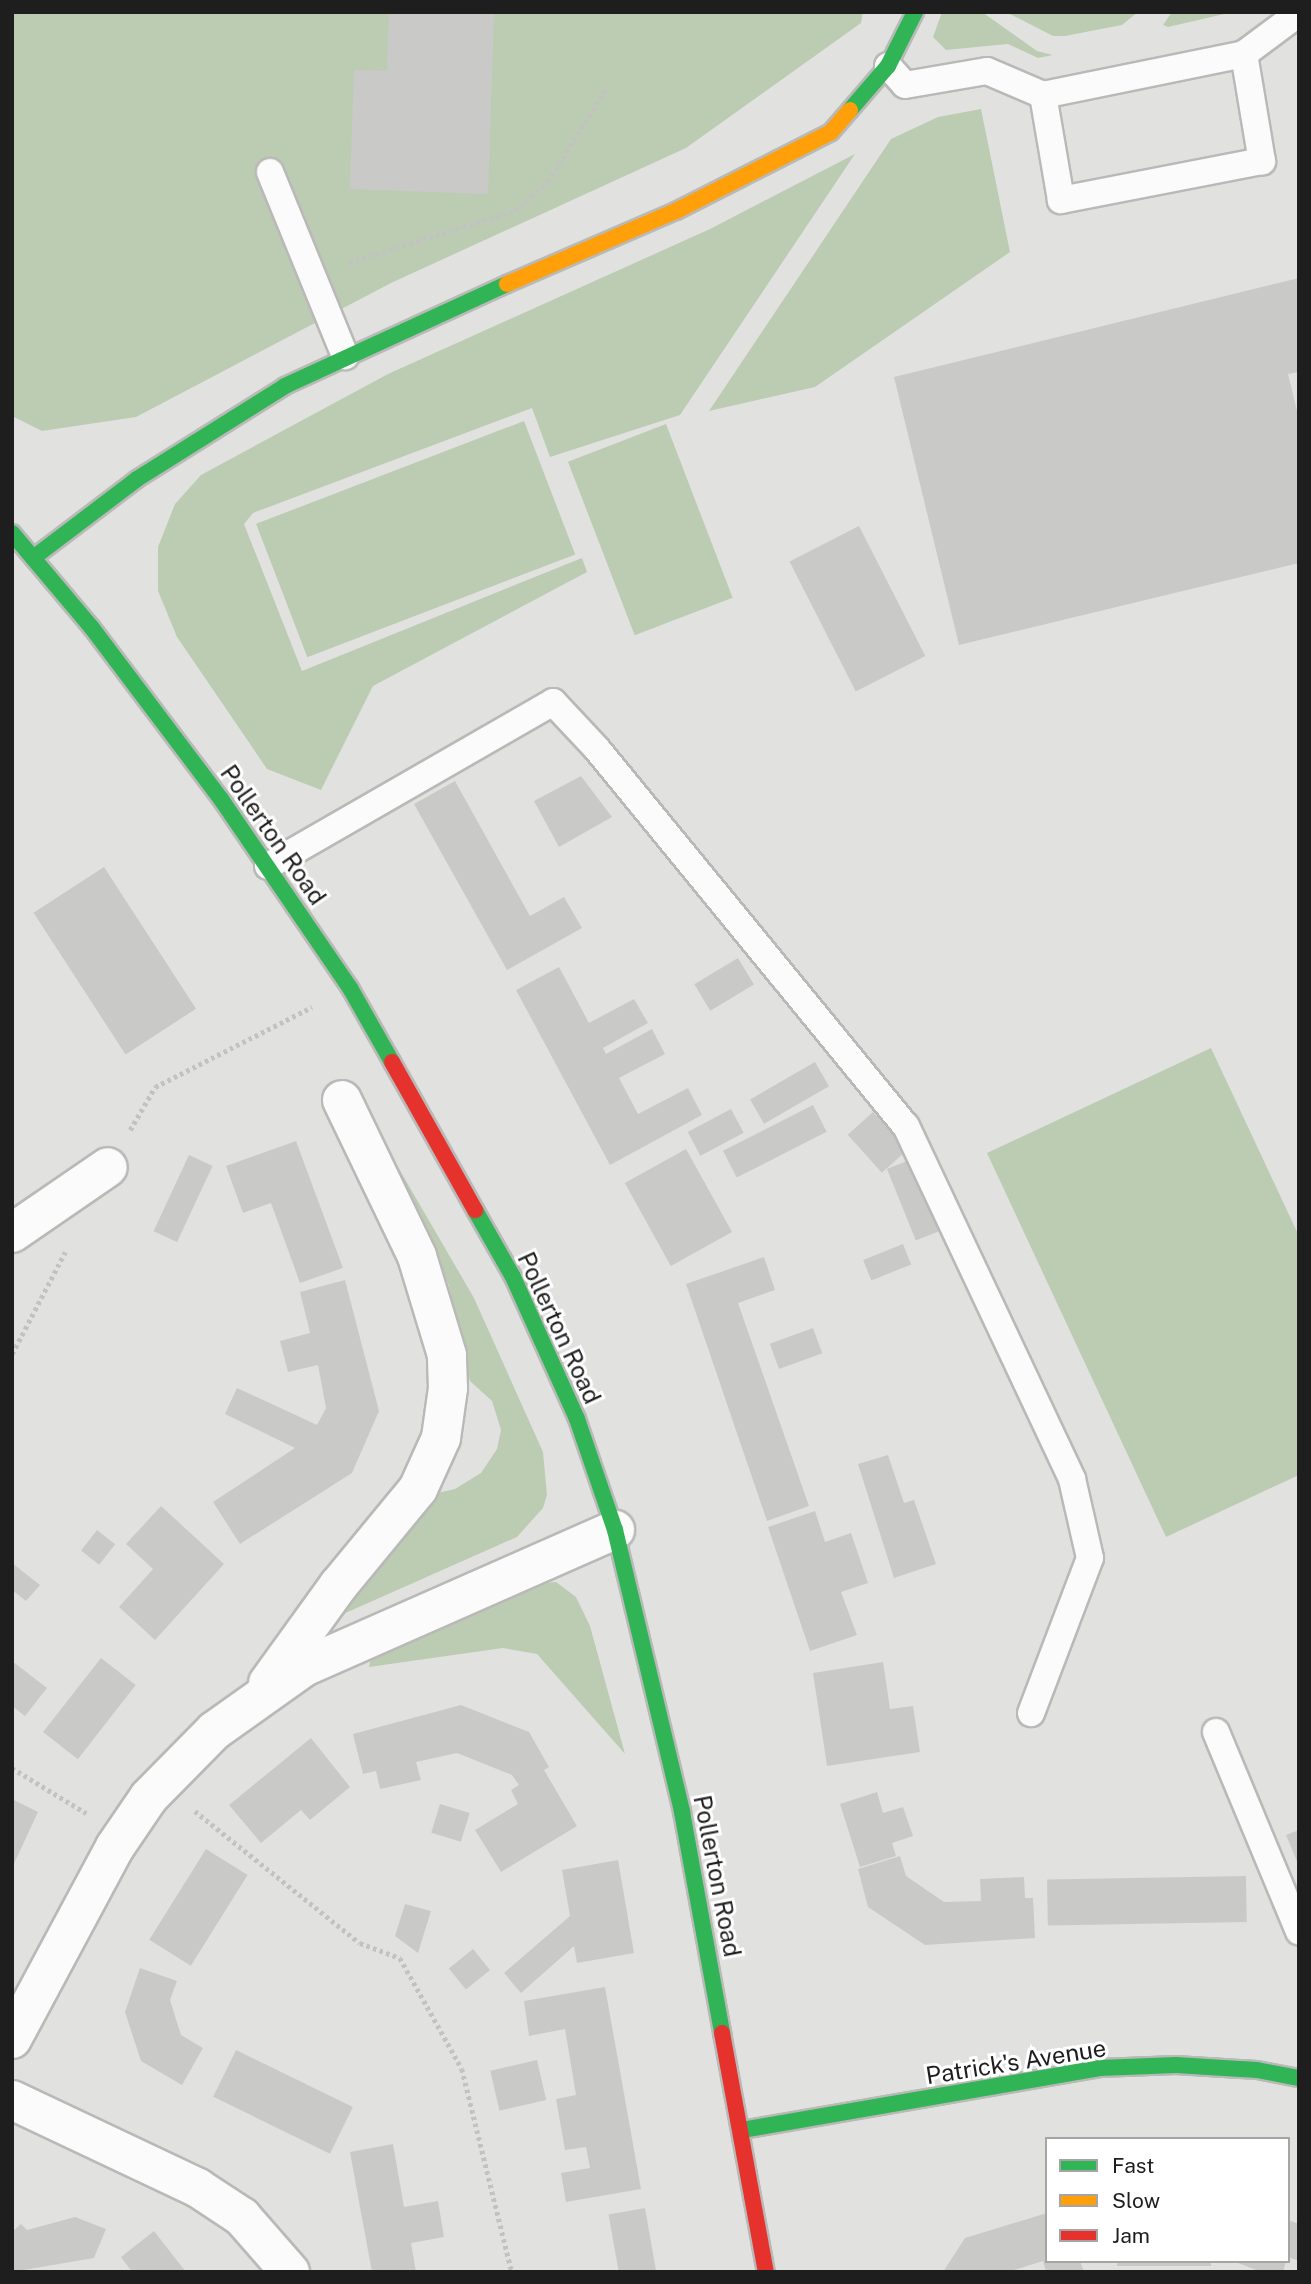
<!DOCTYPE html>
<html>
<head>
<meta charset="utf-8">
<style>
	body { margin:0 }
	#map { position:relative; width:1311px; height:2284px; overflow:hidden; background:#e1e2e0; font-family:"Public Sans",sans-serif }
	div>[style] { position:absolute }
	[style*='--x'] { left:calc(var(--x)*1px); top:calc(var(--y)*1px); width:calc(var(--w)*1px); rotate:calc(var(--a)*1deg) }
	.green>* { inset:0; background:#bcccb3; transform-origin:0 0 }
	.building>* { inset:0; background:#c9cac8; transform-origin:0 0 }
	.path>* { height:4.5px; margin-top:-2.25px; transform-origin:0; background:repeating-linear-gradient(90deg,#c2c2c2 0 3.5px,transparent 0 7px) }
	.roads { filter:drop-shadow(2px 0 #b9bab8) drop-shadow(-2px 0 #b9bab8) drop-shadow(0 2px #b9bab8) drop-shadow(0 -2px #b9bab8) }
	.lane>* { height:26px; margin:-13px; padding:0 13px; transform-origin:13px; border-radius:13px; background:#fafbfa }
	.street>* { height:38px; margin:-19px; padding:0 19px; transform-origin:19px; border-radius:19px; background:#fafbfa }
	.fast>* { height:16px; margin:-8px; padding:0 8px; transform-origin:8px; border-radius:8px; background:#30b455 }
	.slow>* { height:16px; margin:-8px; padding:0 8px; transform-origin:8px; border-radius:8px; background:#ff9f0a }
	.jam>* { height:16px; margin:-8px; padding:0 8px; transform-origin:8px; border-radius:8px; background:#e5322d }
	span { translate:-50% -50%; white-space:nowrap; text-align:center; line-height:1.15; -webkit-text-stroke:6px #fff; paint-order:stroke }
	.street-label { font-size:24px; color:#1d1e1d }
	.frame { position:absolute; inset:0; border:14px solid #1d1e1d; pointer-events:none }
	.legend { position:absolute; left:1045px; top:2137px; width:245px; height:126px; box-sizing:border-box; background:#fff; border:2px solid #a5a5a5; margin:0; padding:9px 12px; list-style:none; font-size:21px; color:#1d1e1d }
	.legend li { display:flex; align-items:center; gap:14px; height:35px }
	.legend b { width:35px; border:2px solid #a5a5a5 }
</style>
</head>
<body>
<div id="map">
	<div class="green">
		<i style="clip-path:polygon(12px 12px,863px 12px,861px 23px,686px 148px,391px 283px,136px 417px,42px 431px,12px 416px)"></i>
		<i style="clip-path:polygon(942px 12px,982px 12px,1037px 51px,1053px 55px,1038px 58px,1008px 44px,946px 50px,933px 37px)"></i>
		<i style="clip-path:polygon(1006px 12px,1138px 12px,1122px 25px,1065px 36px,1053px 36px)"></i>
		<i style="clip-path:polygon(1172px 12px,1233px 12px,1168px 27px,1163px 25px)"></i>
		<i style="clip-path:polygon(981px 109px,1010px 252px,815px 387px,709px 411px,891px 139px,938px 117px)"></i>
		<i style="clip-path:polygon(855px 154px,680px 415px,550px 457px,532px 408px,253px 513px,244px 524px,302px 671px,582px 558px,587px 572px,373px 686px,321px 790px,267px 769px,177px 637px,158px 591px,158px 547px,175px 504px,201px 475px,388px 374px,710px 229px)"></i>
		<i style="left:524px;top:421px;width:143px;height:287px;rotate:69deg"></i>
		<i style="left:666px;top:424px;width:186px;height:105px;rotate:69deg"></i>
		<i style="clip-path:polygon(1211px 1048px,1299px 1236px,1299px 1475px,1166px 1537px,987px 1153px)"></i>
		<i style="clip-path:polygon(359px 1100px,474px 1298px,543px 1452px,547px 1495px,543px 1508px,517px 1537px,341px 1615px,345px 1597px,433px 1494px,455px 1489px,481px 1473px,497px 1449px,501px 1430px,492px 1401px,470px 1381px,448px 1283px)"></i>
		<i style="clip-path:polygon(556px 1582px,576px 1597px,590px 1626px,625px 1754px,537px 1654px,503px 1648px,369px 1667px,372px 1653px,527px 1584px)"></i>
	</div>
	<div class="building">
		<i style="clip-path:polygon(389px 12px,494px 12px,488px 194px,350px 189px,354px 70px,387px 71px)"></i>
		<i style="clip-path:polygon(1299px 278px,1299px 372px,1288px 374px,1299px 419px,1299px 563px,959px 645px,894px 377px)"></i>
		<i style="left:859px;top:526px;width:146px;height:78px;rotate:63deg"></i>
		<i style="clip-path:polygon(581px 776px,612px 817px,559px 847px,534px 801px)"></i>
		<i style="clip-path:polygon(455px 781px,530px 916px,564px 897px,582px 928px,507px 970px,414px 804px)"></i>
		<i style="left:104px;top:867px;width:169px;height:84px;rotate:57deg"></i>
		<i style="left:738px;top:958px;width:31px;height:51px;rotate:59deg"></i>
		<i style="clip-path:polygon(559px 967px,589px 1023px,634px 999px,648px 1023px,603px 1048px,606px 1054px,652px 1029px,665px 1054px,619px 1078px,638px 1114px,688px 1088px,702px 1115px,610px 1165px,516px 990px)"></i>
		<i style="left:815px;top:1062px;width:28px;height:75px;rotate:60deg"></i>
		<i style="left:813px;top:1105px;width:30px;height:101px;rotate:63deg"></i>
		<i style="left:731px;top:1109px;width:27px;height:49px;rotate:62deg"></i>
		<i style="left:873px;top:1112px;width:51px;height:34px;rotate:48deg"></i>
		<i style="clip-path:polygon(296px 1141px,343px 1268px,300px 1283px,271px 1203px,243px 1213px,226px 1166px)"></i>
		<i style="left:686px;top:1149px;width:95px;height:70px;rotate:61deg"></i>
		<i style="left:189px;top:1155px;width:26px;height:84px;rotate:25deg"></i>
		<i style="left:912px;top:1159px;width:77px;height:27px;rotate:68deg"></i>
		<i style="left:903px;top:1244px;width:22px;height:43px;rotate:68deg"></i>
		<i style="clip-path:polygon(764px 1257px,775px 1290px,738px 1303px,809px 1506px,767px 1521px,686px 1284px)"></i>
		<i style="clip-path:polygon(345px 1280px,379px 1411px,352px 1473px,240px 1544px,213px 1502px,295px 1448px,225px 1414px,237px 1388px,317px 1425px,326px 1408px,318px 1365px,288px 1372px,280px 1341px,310px 1333px,300px 1292px)"></i>
		<i style="left:813px;top:1328px;width:27px;height:46px;rotate:70deg"></i>
		<i style="clip-path:polygon(888px 1455px,904px 1503px,914px 1500px,936px 1564px,894px 1578px,858px 1464px)"></i>
		<i style="clip-path:polygon(161px 1506px,224px 1564px,155px 1640px,119px 1607px,153px 1569px,126px 1544px)"></i>
		<i style="clip-path:polygon(815px 1511px,825px 1542px,851px 1533px,868px 1583px,841px 1592px,857px 1635px,810px 1651px,768px 1527px)"></i>
		<i style="left:97px;top:1530px;width:23px;height:26px;rotate:38deg"></i>
		<i style="clip-path:polygon(12px 1563px,40px 1585px,26px 1601px,12px 1590px)"></i>
		<i style="left:101px;top:1658px;width:44px;height:94px;rotate:38deg"></i>
		<i style="clip-path:polygon(12px 1661px,47px 1688px,25px 1716px,12px 1706px)"></i>
		<i style="clip-path:polygon(883px 1662px,890px 1709px,913px 1706px,920px 1752px,827px 1766px,813px 1673px)"></i>
		<i style="clip-path:polygon(461px 1705px,529px 1732px,549px 1767px,544px 1770px,577px 1826px,501px 1872px,475px 1830px,518px 1804px,511px 1790px,519px 1785px,512px 1775px,457px 1753px,416px 1762px,421px 1780px,380px 1789px,376px 1771px,363px 1774px,353px 1734px)"></i>
		<i style="clip-path:polygon(311px 1738px,350px 1787px,310px 1820px,301px 1810px,261px 1843px,229px 1805px)"></i>
		<i style="clip-path:polygon(877px 1792px,883px 1813px,903px 1807px,913px 1836px,892px 1843px,896px 1856px,860px 1867px,840px 1804px)"></i>
		<i style="clip-path:polygon(12px 1799px,38px 1812px,12px 1868px)"></i>
		<i style="left:440px;top:1804px;width:31px;height:30px;rotate:17deg"></i>
		<i style="clip-path:polygon(1299px 1830px,1299px 1866px,1286px 1835px)"></i>
		<i style="left:206px;top:1849px;width:49px;height:107px;rotate:32deg"></i>
		<i style="clip-path:polygon(900px 1856px,906px 1876px,944px 1902px,981px 1901px,980px 1879px,1024px 1877px,1025px 1898px,1033px 1898px,1035px 1938px,925px 1945px,868px 1907px,858px 1869px)"></i>
		<i style="clip-path:polygon(618px 1860px,634px 1953px,577px 1963px,574px 1946px,521px 1993px,504px 1973px,570px 1916px,562px 1870px)"></i>
		<i style="left:1246px;top:1876px;width:46px;height:199px;rotate:89deg"></i>
		<i style="clip-path:polygon(405px 1904px,431px 1911px,418px 1953px,395px 1936px)"></i>
		<i style="left:473px;top:1949px;width:27px;height:31px;rotate:51deg"></i>
		<i style="clip-path:polygon(140px 1968px,177px 1981px,170px 2000px,181px 2035px,203px 2048px,182px 2085px,141px 2061px,125px 2012px)"></i>
		<i style="clip-path:polygon(605px 1987px,641px 2189px,566px 2202px,561px 2173px,590px 2168px,586px 2147px,565px 2150px,556px 2099px,576px 2095px,565px 2029px,529px 2036px,524px 2001px)"></i>
		<i style="left:236px;top:2050px;width:130px;height:52px;rotate:26deg"></i>
		<i style="left:537px;top:2060px;width:41px;height:48px;rotate:77deg"></i>
		<i style="clip-path:polygon(393px 2144px,404px 2207px,438px 2201px,444px 2237px,411px 2243px,416px 2272px,372px 2272px,359px 2202px,350px 2152px)"></i>
		<i style="left:645px;top:2208px;width:65px;height:37px;rotate:80deg"></i>
		<i style="clip-path:polygon(1047px 2213px,1047px 2261px,1080px 2261px,1084px 2272px,1046px 2272px,1043px 2261px,1008px 2272px,943px 2272px,965px 2238px)"></i>
		<i style="clip-path:polygon(75px 2217px,106px 2229px,94px 2258px,12px 2272px,12px 2232px,21px 2224px,27px 2230px)"></i>
		<i style="clip-path:polygon(1288px 2220px,1299px 2224px,1299px 2261px,1288px 2257px)"></i>
		<i style="clip-path:polygon(154px 2231px,186px 2272px,132px 2272px,121px 2257px)"></i>
		<i style="left:1117px;top:2261px;width:94px;height:5px"></i>
		<i style="clip-path:polygon(1233px 2261px,1286px 2261px,1283px 2272px,1261px 2272px)"></i>
	</div>
	<div class="path">
		<i style="--x:349;--y:262;--w:174;--a:-17.1"></i>
		<i style="--x:515;--y:211;--w:44;--a:-41.3"></i>
		<i style="--x:548;--y:182;--w:110;--a:-58.3"></i>
		<i style="--x:130;--y:1130;--w:50;--a:-59.8"></i>
		<i style="--x:155;--y:1087;--w:176;--a:-27"></i>
		<i style="--x:12;--y:1354;--w:115;--a:-62.5"></i>
		<i style="--x:12;--y:1768;--w:87;--a:31.3"></i>
		<i style="--x:195;--y:1811;--w:211;--a:38.7"></i>
		<i style="--x:360;--y:1943;--w:43;--a:20.6"></i>
		<i style="--x:400;--y:1958;--w:127;--a:60.8"></i>
		<i style="--x:462;--y:2069;--w:209;--a:76.2"></i>
	</div>
	<div class="roads">
		<div class="lane">
			<i style="--x:1244;--y:54;--w:69;--a:-36.7"></i>
			<i style="--x:888;--y:66;--w:25;--a:48"></i>
			<i style="--x:905;--y:85;--w:83;--a:-9.7"></i>
			<i style="--x:987;--y:71;--w:61;--a:23.2"></i>
			<i style="--x:1043;--y:95;--w:205;--a:-11.5"></i>
			<i style="--x:1244;--y:54;--w:109;--a:80.5"></i>
			<i style="--x:1262;--y:161;--w:205;--a:169"></i>
			<i style="--x:1061;--y:200;--w:107;--a:-99.7"></i>
			<i style="--x:270;--y:172;--w:199;--a:67.8"></i>
			<i style="--x:268;--y:866;--w:329;--a:-29.9"></i>
			<i style="--x:553;--y:702;--w:64;--a:46.9"></i>
			<i style="--x:597;--y:749;--w:487;--a:50.7"></i>
			<i style="--x:906;--y:1126;--w:390;--a:64.8"></i>
			<i style="--x:1072;--y:1479;--w:81;--a:77.2"></i>
			<i style="--x:1090;--y:1558;--w:166;--a:110.8"></i>
			<i style="--x:1216;--y:1732;--w:216;--a:67.4"></i>
		</div>
		<div class="street">
			<i style="--x:12;--y:1233;--w:116;--a:-34.5"></i>
			<i style="--x:268;--y:1683;--w:120;--a:-54.2"></i>
			<i style="--x:338;--y:1586;--w:126;--a:-50.5"></i>
			<i style="--x:418;--y:1489;--w:56;--a:-65.7"></i>
			<i style="--x:441;--y:1438;--w:50;--a:-82"></i>
			<i style="--x:448;--y:1388;--w:33;--a:-92"></i>
			<i style="--x:447;--y:1355;--w:103;--a:-106.9"></i>
			<i style="--x:417;--y:1256;--w:173;--a:-115.7"></i>
			<i style="--x:12;--y:2039;--w:218;--a:-61.8"></i>
			<i style="--x:115;--y:1847;--w:60;--a:-55.8"></i>
			<i style="--x:149;--y:1797;--w:93;--a:-45.4"></i>
			<i style="--x:214;--y:1731;--w:110;--a:-35.4"></i>
			<i style="--x:304;--y:1667;--w:340;--a:-23.8"></i>
			<i style="--x:12;--y:2100;--w:206;--a:25.3"></i>
			<i style="--x:198;--y:2188;--w:53;--a:33.4"></i>
			<i style="--x:242;--y:2217;--w:73;--a:48.9"></i>
		</div>
		<div class="fast">
			<i style="--x:850;--y:110;--w:58;--a:-49.2"></i>
			<i style="--x:888;--y:66;--w:60;--a:-63.4"></i>
			<i style="--x:12;--y:533;--w:124;--a:49.9"></i>
			<i style="--x:92;--y:628;--w:214;--a:53"></i>
			<i style="--x:221;--y:799;--w:229;--a:55.7"></i>
			<i style="--x:350;--y:988;--w:85;--a:60.4"></i>
			<i style="--x:33;--y:558;--w:131;--a:-37.2"></i>
			<i style="--x:137;--y:479;--w:175;--a:-32.1"></i>
			<i style="--x:285;--y:386;--w:244;--a:-24.7"></i>
			<i style="--x:475;--y:1210;--w:77;--a:60.4"></i>
			<i style="--x:513;--y:1277;--w:156;--a:65.7"></i>
			<i style="--x:577;--y:1419;--w:117;--a:71.1"></i>
			<i style="--x:615;--y:1530;--w:290;--a:76.6"></i>
			<i style="--x:682;--y:1812;--w:225;--a:79.7"></i>
			<i style="--x:742;--y:2130;--w:363;--a:-9.8"></i>
			<i style="--x:1100;--y:2068;--w:76;--a:-2.3"></i>
			<i style="--x:1176;--y:2065;--w:81;--a:3.5"></i>
			<i style="--x:1257;--y:2070;--w:43;--a:10.8"></i>
		</div>
		<div class="slow">
			<i style="--x:507;--y:284;--w:184;--a:-23.4"></i>
			<i style="--x:676;--y:211;--w:174;--a:-27"></i>
			<i style="--x:831;--y:132;--w:29;--a:-49"></i>
		</div>
		<div class="jam">
			<i style="--x:392;--y:1062;--w:170;--a:60.7"></i>
			<i style="--x:722;--y:2033;--w:243;--a:79.6"></i>
		</div>
	</div>
	<div class="street-label">
		<span style="left:273px;top:835px;rotate:55deg">Pollerton Road</span>
		<span style="left:559px;top:1328px;rotate:65deg">Pollerton Road</span>
		<span style="left:717px;top:1876px;rotate:79deg">Pollerton Road</span>
		<span style="left:1016px;top:2062px;rotate:-9deg">Patrick's Avenue</span>
	</div>
	<div class="frame"></div>
	<ul class="legend">
	<li><b style="height:9px;background:#30b455"></b>Fast</li>
	<li><b style="height:9px;background:#ff9f0a"></b>Slow</li>
	<li><b style="height:9px;background:#e5322d"></b>Jam</li>
	</ul>
</div>
</body>
</html>
